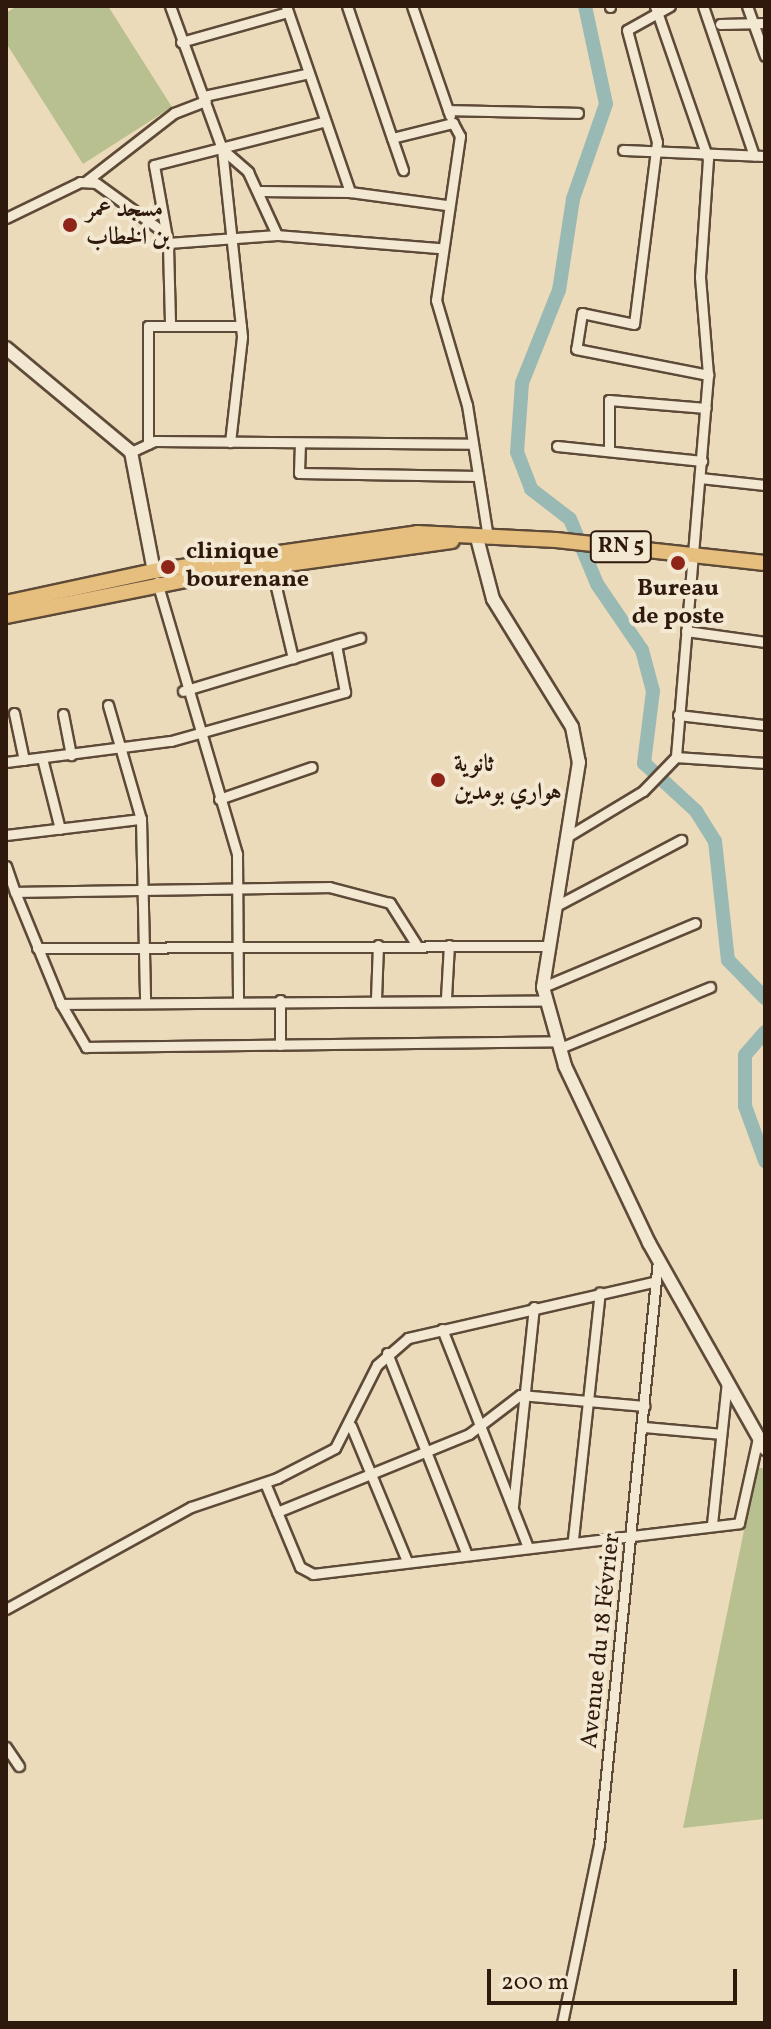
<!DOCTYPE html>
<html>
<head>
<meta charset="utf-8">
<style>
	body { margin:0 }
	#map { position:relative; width:771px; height:2029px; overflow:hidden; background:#ecdbba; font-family:Vollkorn,Amiri,serif }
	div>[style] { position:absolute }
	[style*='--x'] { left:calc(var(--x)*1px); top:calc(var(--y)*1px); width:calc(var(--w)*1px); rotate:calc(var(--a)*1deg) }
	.green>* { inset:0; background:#b9c08f }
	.river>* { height:14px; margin:-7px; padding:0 7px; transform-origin:7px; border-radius:7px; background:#99bab4 }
	.roads { filter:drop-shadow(2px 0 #5e4a38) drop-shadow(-2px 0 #5e4a38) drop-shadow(0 2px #5e4a38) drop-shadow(0 -2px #5e4a38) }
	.street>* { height:9px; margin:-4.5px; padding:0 4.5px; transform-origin:4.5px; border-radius:4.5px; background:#f3e8d2 }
	.secondary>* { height:12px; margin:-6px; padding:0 6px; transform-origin:6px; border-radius:6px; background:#f3e8d2 }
	.primary>* { height:14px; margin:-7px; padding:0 7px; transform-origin:7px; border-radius:7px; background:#e6be7d }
	.dots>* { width:22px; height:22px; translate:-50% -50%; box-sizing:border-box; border:4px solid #f3e8d2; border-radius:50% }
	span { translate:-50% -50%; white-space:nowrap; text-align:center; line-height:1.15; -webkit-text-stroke:8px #f3e8d2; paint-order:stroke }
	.shield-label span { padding:2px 6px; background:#f3e8d2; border:2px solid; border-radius:6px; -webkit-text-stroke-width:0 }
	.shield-label { font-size:22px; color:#2f190c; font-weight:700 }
	.poi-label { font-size:24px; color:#2f190c; font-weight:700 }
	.left { translate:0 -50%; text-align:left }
	.street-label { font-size:24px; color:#2f190c }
	.frame { position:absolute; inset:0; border:8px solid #2f190c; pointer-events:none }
	.scale { position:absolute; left:487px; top:1969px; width:250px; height:36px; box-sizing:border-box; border:4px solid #2f190c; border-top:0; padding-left:10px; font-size:24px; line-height:28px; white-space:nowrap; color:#2f190c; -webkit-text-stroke:6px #f3e8d2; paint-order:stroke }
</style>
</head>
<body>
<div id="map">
	<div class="green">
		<i style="clip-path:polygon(17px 6px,108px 6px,172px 107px,83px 164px,6px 43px,6px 13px)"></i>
		<i style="clip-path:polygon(757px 1467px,765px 1469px,765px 1819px,683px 1828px)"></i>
	</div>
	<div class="river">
		<i style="--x:585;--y:6;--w:100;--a:77.9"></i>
		<i style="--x:606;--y:104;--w:101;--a:109.2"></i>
		<i style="--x:573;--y:199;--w:92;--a:98.7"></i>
		<i style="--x:559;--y:290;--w:100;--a:111.7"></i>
		<i style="--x:522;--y:383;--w:69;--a:94.1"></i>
		<i style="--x:517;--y:452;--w:40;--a:69"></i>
		<i style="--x:531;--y:489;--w:49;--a:37.6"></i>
		<i style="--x:570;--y:519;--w:70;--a:67.4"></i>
		<i style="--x:597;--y:584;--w:80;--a:55.7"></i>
		<i style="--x:642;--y:650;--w:42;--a:75"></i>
		<i style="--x:653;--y:691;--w:73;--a:97.1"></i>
		<i style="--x:644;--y:763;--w:71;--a:42.7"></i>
		<i style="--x:696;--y:811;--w:36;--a:58"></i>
		<i style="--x:715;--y:841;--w:120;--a:83.8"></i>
		<i style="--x:728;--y:960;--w:53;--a:45.8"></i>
		<i style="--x:765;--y:1032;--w:30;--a:131"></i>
		<i style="--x:745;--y:1055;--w:51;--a:90"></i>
		<i style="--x:745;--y:1106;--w:59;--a:70"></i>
	</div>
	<div class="roads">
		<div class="street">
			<i style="--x:170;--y:6;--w:152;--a:70"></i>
			<i style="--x:222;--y:149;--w:189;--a:83.9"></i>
			<i style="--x:242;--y:337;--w:106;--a:96.5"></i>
			<i style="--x:286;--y:6;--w:197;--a:71"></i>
			<i style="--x:350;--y:192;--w:97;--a:7.7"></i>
			<i style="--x:347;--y:6;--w:139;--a:71.2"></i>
			<i style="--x:392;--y:138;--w:63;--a:-13.8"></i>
			<i style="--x:453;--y:123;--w:15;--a:62"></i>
			<i style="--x:460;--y:136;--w:166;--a:98.3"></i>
			<i style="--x:436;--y:300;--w:109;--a:73.6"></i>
			<i style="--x:467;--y:405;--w:135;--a:81"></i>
			<i style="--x:412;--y:6;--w:116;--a:70.9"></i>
			<i style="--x:610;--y:6;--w:1;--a:90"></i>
			<i style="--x:655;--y:6;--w:162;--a:70.9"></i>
			<i style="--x:708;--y:159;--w:118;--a:93.9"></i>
			<i style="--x:700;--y:277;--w:98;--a:85.3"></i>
			<i style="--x:670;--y:6;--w:49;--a:150.8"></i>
			<i style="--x:627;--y:30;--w:116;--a:75"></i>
			<i style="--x:657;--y:142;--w:183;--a:97.2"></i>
			<i style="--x:634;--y:324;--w:53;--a:-168.1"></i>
			<i style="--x:582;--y:313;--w:36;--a:99"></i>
			<i style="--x:576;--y:349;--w:135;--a:11.1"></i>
			<i style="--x:708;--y:375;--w:383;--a:94.8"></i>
			<i style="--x:676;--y:757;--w:89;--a:3.9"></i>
			<i style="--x:703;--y:6;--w:158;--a:71.2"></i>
			<i style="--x:747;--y:6;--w:53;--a:70.2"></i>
			<i style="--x:720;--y:24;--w:45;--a:-1.3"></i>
			<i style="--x:181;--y:42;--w:111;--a:-15.7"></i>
			<i style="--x:204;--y:96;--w:103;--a:-12.3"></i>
			<i style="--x:448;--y:110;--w:130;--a:1.3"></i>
			<i style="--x:392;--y:138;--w:34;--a:71"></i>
			<i style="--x:222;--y:149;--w:35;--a:41"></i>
			<i style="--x:248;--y:172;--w:69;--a:65.3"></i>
			<i style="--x:623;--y:150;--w:142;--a:2.4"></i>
			<i style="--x:85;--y:182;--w:113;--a:-37.8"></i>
			<i style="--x:174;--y:113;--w:34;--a:-21"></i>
			<i style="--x:259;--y:191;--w:91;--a:0.6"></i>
			<i style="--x:6;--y:218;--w:82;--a:-25.9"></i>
			<i style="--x:80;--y:182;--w:16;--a:4"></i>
			<i style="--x:96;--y:183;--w:82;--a:36"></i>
			<i style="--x:168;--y:243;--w:109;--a:-4.2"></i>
			<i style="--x:277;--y:235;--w:163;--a:4.6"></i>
			<i style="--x:170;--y:322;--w:79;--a:-91.5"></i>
			<i style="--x:168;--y:243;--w:79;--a:-100.2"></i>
			<i style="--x:154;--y:165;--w:174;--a:-14.3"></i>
			<i style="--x:300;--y:443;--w:30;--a:92"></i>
			<i style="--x:299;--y:473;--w:179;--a:1"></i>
			<i style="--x:148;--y:444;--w:118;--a:-90"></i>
			<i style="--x:148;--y:326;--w:93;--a:0"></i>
			<i style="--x:557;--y:446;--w:146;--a:5.9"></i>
			<i style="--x:609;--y:449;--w:49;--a:-90"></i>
			<i style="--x:609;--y:400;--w:97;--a:4.7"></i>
			<i style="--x:131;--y:452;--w:26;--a:-25"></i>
			<i style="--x:155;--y:441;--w:318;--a:0.5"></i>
			<i style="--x:700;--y:478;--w:65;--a:6.1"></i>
			<i style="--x:271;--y:566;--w:95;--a:76.6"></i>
			<i style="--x:157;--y:582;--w:284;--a:73.6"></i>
			<i style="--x:237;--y:854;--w:147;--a:89.6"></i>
			<i style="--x:686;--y:631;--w:80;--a:7.9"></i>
			<i style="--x:183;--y:691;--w:185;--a:-16.7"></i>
			<i style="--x:108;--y:705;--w:119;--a:73.9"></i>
			<i style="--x:141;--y:819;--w:183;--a:88.7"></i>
			<i style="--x:14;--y:713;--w:48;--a:78"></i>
			<i style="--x:63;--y:714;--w:42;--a:79"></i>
			<i style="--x:678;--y:715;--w:88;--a:6.6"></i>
			<i style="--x:42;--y:758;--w:73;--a:75.8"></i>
			<i style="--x:6;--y:762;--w:166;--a:-7.3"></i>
			<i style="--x:171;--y:741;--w:181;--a:-15.7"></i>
			<i style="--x:345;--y:692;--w:48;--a:-100.8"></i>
			<i style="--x:219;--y:799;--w:98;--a:-19"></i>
			<i style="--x:6;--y:835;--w:136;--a:-6.8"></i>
			<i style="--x:565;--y:838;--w:91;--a:-31.1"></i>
			<i style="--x:643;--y:791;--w:47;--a:-45.9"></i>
			<i style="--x:6;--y:866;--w:28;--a:71"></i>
			<i style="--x:554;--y:907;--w:144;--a:-27.8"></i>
			<i style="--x:416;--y:944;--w:49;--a:-122.4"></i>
			<i style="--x:390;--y:903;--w:63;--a:-165.3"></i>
			<i style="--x:329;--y:887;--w:314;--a:179.1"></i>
			<i style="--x:15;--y:892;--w:121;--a:67.7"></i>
			<i style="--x:61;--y:1004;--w:486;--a:-0.4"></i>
			<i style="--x:37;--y:948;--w:510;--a:-0.22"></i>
			<i style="--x:543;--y:987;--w:165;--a:-22.8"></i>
			<i style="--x:446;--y:998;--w:53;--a:-86.8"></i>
			<i style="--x:376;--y:999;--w:54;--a:-87.9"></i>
			<i style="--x:280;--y:1000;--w:45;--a:90"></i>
			<i style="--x:61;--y:1004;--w:50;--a:59.8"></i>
			<i style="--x:86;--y:1047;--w:472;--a:-0.7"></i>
			<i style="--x:560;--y:1048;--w:162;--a:-22.1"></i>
			<i style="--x:442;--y:1329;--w:232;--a:68.5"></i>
			<i style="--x:387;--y:1353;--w:215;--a:68.4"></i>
			<i style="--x:351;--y:1426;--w:146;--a:67.5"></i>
			<i style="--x:643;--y:1427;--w:78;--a:5.1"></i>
			<i style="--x:265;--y:1483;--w:91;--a:67.4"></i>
			<i style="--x:300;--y:1567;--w:15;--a:28"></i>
			<i style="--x:313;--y:1574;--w:429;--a:-6.8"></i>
			<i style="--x:739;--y:1523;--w:87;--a:-77.4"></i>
			<i style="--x:513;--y:1506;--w:200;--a:-84"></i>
			<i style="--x:277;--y:1512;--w:207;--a:-22.1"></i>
			<i style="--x:469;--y:1434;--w:64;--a:-37.4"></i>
			<i style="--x:520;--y:1395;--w:125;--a:5"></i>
			<i style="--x:712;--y:1524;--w:143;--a:-84"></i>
			<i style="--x:573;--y:1539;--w:248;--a:-83.8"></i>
			<i style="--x:6;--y:1609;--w:211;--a:-28.9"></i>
			<i style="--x:191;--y:1507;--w:91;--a:-18.6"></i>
			<i style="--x:277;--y:1478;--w:65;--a:-27.3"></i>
			<i style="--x:335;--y:1448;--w:93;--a:-63.2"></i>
			<i style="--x:377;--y:1365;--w:41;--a:-41.1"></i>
			<i style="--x:408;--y:1338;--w:254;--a:-12.9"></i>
			<i style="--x:6;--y:1747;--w:23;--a:56"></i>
			<i style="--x:562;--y:2023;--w:182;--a:-78.3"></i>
			<i style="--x:599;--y:1845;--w:588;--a:-84.24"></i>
		</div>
		<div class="secondary">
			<i style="--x:6;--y:348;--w:163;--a:39.8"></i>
			<i style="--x:131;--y:452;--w:121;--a:79.1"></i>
			<i style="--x:477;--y:538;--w:63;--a:75.3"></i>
			<i style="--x:493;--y:599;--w:150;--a:58.3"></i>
			<i style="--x:572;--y:727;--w:36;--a:79"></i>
			<i style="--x:579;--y:762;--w:228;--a:99.1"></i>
			<i style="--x:543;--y:987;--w:82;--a:74.4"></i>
			<i style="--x:565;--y:1066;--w:196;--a:64.6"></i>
			<i style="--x:649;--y:1243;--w:236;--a:60.6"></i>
		</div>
		<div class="primary">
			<i style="--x:6;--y:603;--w:151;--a:-12.2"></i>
			<i style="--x:154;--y:571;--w:266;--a:-8.2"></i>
			<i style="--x:417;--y:533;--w:139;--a:2.9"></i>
			<i style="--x:556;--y:540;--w:210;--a:6.3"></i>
			<i style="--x:6;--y:616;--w:215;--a:-11.3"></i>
			<i style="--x:217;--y:574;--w:237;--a:-8"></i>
		</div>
	</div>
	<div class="dots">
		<i style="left:70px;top:225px;background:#8f2418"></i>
		<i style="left:678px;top:563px;background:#8f2418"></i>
		<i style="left:168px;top:567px;background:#8f2418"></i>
		<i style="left:438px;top:780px;background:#8f2418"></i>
	</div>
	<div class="shield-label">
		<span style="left:621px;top:547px">RN 5</span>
	</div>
	<div class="poi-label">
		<span class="left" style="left:86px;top:225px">مسجد عمر<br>بن الخطاب</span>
		<span class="left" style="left:186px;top:567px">clinique<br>bourenane</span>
		<span style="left:678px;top:604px">Bureau<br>de poste</span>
		<span class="left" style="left:454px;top:780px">ثانوية<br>هواري بومدين</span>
	</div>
	<div class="street-label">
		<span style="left:602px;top:1641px;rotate:-84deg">Avenue du 18 Février</span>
	</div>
	<div class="frame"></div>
	<div class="scale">200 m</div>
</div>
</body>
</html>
